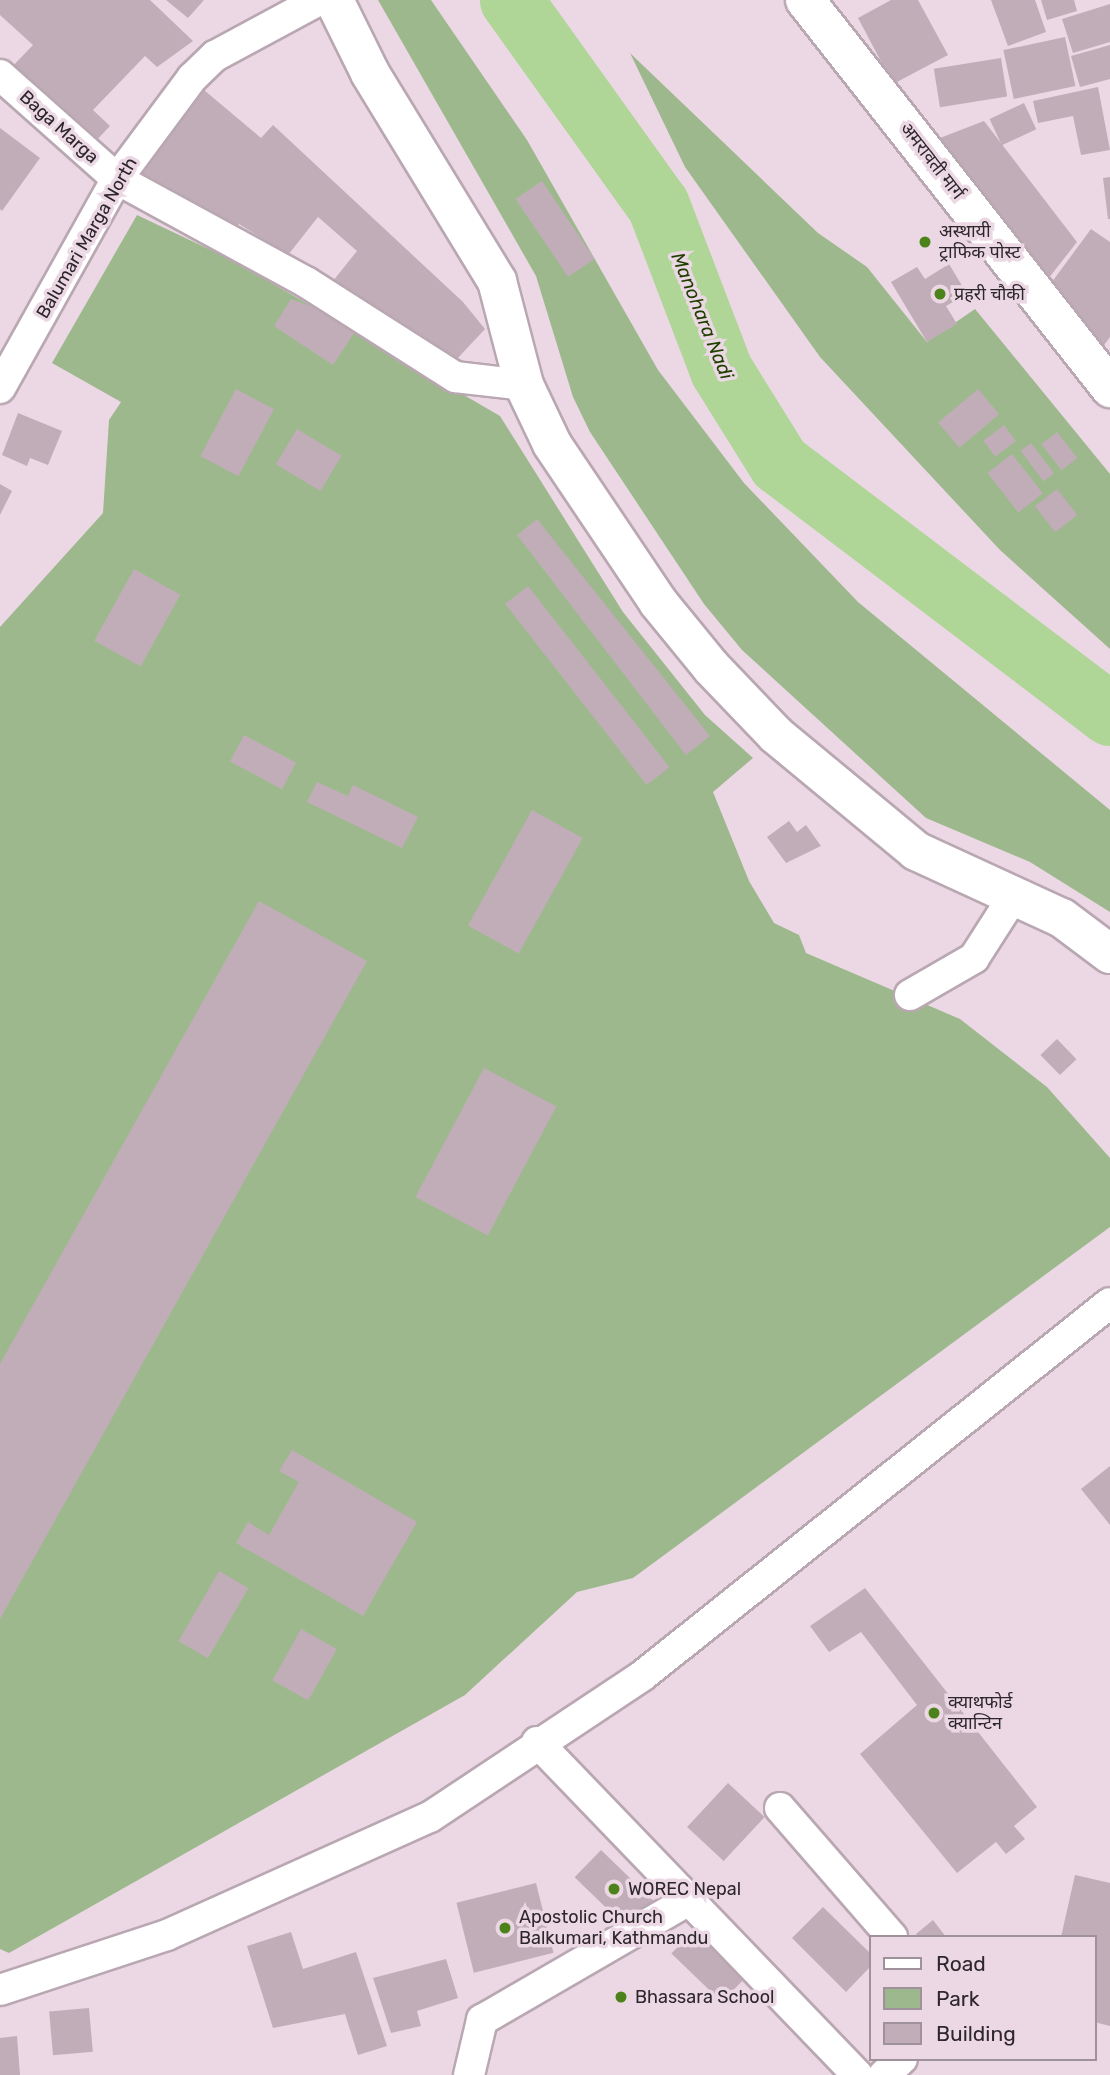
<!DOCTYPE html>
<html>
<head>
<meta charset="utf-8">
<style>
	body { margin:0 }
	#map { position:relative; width:1110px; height:2075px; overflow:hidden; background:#ebd8e4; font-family:Rubik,"Noto Sans Devanagari",sans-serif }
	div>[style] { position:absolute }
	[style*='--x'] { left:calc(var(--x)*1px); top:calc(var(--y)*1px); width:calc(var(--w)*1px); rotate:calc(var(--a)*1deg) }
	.green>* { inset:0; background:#9eb88e }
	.river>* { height:63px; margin:-31.5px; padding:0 31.5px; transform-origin:31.5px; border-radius:31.5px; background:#afd597 }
	.building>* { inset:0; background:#c0adb8; transform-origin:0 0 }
	.roads { filter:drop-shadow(2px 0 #b9a7b2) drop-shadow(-2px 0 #b9a7b2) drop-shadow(0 2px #b9a7b2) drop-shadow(0 -2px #b9a7b2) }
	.minor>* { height:30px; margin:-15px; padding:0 15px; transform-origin:15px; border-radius:15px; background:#fff }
	.secondary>* { height:38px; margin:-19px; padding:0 19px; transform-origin:19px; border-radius:19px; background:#fff }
	.dots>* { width:19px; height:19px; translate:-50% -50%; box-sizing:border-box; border:4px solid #ebd8e4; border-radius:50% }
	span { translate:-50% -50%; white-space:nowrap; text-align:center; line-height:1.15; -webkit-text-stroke:7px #ebd8e4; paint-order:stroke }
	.street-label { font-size:18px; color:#2d262a }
	.poi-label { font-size:18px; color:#2d262a }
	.left { translate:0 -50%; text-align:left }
	.water-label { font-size:19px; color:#1f4000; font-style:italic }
	.legend { position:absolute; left:869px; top:1935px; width:228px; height:126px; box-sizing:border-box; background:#ebd8e4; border:2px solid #9f919a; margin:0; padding:9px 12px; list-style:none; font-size:21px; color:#2d262a }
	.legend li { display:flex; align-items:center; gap:14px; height:35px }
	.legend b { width:35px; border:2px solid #9f919a }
</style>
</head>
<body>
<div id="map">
	<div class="green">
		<i style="clip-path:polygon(378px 0,431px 0,527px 140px,658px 370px,744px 483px,858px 602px,1110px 810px,1110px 912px,1030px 862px,926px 818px,742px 650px,704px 604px,590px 432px,573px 397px,536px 276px)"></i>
		<i style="clip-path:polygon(630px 53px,818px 233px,867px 267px,927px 342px,975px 309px,1110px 474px,1110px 649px,1000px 550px,820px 357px,685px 167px)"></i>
		<i style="clip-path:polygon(137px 215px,234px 261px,500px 416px,623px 612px,705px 715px,753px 758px,713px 792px,749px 881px,774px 923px,799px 935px,806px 953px,960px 1019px,1047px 1087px,1110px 1158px,1110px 1227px,633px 1578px,577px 1592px,465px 1695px,9px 1953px,0 1949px,0 627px,103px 513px,109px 420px,121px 402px,52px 363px)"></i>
	</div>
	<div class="river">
		<i style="--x:511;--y:0;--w:252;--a:54.4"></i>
		<i style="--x:658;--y:205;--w:177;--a:69.1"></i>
		<i style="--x:721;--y:370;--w:110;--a:58.1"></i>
		<i style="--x:779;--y:463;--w:415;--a:37.2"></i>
	</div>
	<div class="building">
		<i style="clip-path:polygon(0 0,150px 0,193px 41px,157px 67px,145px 56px,93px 110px,110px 126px,90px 147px,9px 70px,33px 45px,0 15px)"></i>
		<i style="clip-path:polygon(166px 0,204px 0,188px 18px)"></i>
		<i style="clip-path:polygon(891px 0,918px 0,948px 55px,893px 84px,858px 18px)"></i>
		<i style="clip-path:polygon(991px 0,1035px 0,1046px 32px,1008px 46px)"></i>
		<i style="clip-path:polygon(1041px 0,1074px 0,1077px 11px,1047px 20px)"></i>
		<i style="clip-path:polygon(1110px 4px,1110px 42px,1073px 53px,1062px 19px)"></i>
		<i style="left:1065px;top:37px;width:50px;height:63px;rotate:78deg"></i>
		<i style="clip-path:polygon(1110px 45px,1110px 79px,1080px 87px,1071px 56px)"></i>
		<i style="left:1001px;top:58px;width:39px;height:68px;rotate:81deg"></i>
		<i style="clip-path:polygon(1098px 87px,1110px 150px,1081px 155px,1073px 116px,1038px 123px,1033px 101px)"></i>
		<i style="clip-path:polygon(204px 90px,261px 138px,273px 125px,463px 302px,485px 329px,456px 360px,329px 286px,357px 251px,318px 217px,288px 255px,239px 224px,236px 228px,137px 184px,147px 156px)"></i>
		<i style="left:1024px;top:103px;width:29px;height:38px;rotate:65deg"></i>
		<i style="clip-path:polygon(984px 121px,1077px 242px,1048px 279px,940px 138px)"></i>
		<i style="clip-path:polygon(0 128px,40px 158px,2px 211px,0 209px)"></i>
		<i style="clip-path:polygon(1110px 177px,1110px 219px,1108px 219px,1103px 178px)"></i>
		<i style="left:542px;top:181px;width:94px;height:32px;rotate:56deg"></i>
		<i style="clip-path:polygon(1091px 229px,1110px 242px,1110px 337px,1098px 353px,1046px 290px)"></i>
		<i style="clip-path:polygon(949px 264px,967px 294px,946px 306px,957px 324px,927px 342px,891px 282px,917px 267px,925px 279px)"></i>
		<i style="clip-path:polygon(291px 299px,360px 324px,333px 365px,274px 326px)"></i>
		<i style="left:236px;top:389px;width:43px;height:76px;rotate:28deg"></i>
		<i style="left:978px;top:389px;width:33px;height:52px;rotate:50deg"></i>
		<i style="clip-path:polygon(18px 413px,62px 431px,48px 465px,30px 458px,27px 466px,2px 455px)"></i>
		<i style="left:1004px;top:425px;width:20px;height:26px;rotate:53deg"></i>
		<i style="left:297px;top:429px;width:52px;height:41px;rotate:31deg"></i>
		<i style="left:1057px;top:432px;width:33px;height:20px;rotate:52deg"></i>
		<i style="left:1031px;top:443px;width:38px;height:13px;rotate:53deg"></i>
		<i style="left:1012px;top:454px;width:50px;height:31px;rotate:52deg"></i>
		<i style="clip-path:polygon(0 484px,12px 491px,0 515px)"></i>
		<i style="left:1057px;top:489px;width:33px;height:28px;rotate:52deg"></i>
		<i style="clip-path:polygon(537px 519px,710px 736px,686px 755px,517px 535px)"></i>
		<i style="left:134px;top:569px;width:53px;height:82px;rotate:29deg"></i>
		<i style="left:528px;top:586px;width:230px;height:29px;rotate:52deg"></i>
		<i style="left:244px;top:735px;width:59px;height:30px;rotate:28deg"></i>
		<i style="clip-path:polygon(317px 782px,348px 796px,353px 785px,418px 817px,402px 848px,307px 802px)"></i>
		<i style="left:532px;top:810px;width:58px;height:132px;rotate:29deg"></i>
		<i style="clip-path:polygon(789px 821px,797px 832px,806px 825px,821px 846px,786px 863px,767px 837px)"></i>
		<i style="clip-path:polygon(259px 901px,367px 961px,0 1619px,0 1364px)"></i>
		<i style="left:1057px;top:1039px;width:28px;height:23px;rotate:46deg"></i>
		<i style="left:484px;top:1068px;width:82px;height:146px;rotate:28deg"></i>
		<i style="clip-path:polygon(292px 1450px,417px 1522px,363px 1616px,236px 1543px,248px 1522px,269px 1535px,299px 1482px,279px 1471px)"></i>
		<i style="clip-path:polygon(1110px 1466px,1110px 1525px,1081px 1489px)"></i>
		<i style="left:219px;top:1571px;width:34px;height:81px;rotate:30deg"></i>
		<i style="clip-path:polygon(865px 1588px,1037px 1807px,1014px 1826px,1025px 1839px,1006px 1854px,996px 1842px,957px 1873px,860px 1754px,917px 1705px,861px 1632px,829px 1652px,810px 1626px)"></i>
		<i style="left:301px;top:1629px;width:41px;height:59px;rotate:29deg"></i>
		<i style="left:728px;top:1783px;width:50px;height:60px;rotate:43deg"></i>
		<i style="left:601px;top:1850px;width:74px;height:38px;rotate:44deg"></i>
		<i style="clip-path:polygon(1075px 1875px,1110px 1883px,1110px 2026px,1094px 2022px,1094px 1937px,1061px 1937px)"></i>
		<i style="left:536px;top:1883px;width:72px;height:82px;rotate:76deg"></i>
		<i style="clip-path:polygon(823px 1907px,870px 1953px,870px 1967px,846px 1992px,792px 1938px)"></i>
		<i style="clip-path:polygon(933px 1920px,946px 1937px,918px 1937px,916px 1934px)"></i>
		<i style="left:695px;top:1929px;width:70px;height:34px;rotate:44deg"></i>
		<i style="clip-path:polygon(291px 1932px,303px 1969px,356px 1952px,387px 2046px,358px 2055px,345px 2014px,273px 2028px,247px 1946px)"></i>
		<i style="clip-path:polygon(446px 1959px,458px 1998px,417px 2011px,421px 2026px,391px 2033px,373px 1978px)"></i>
		<i style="left:89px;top:2008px;width:44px;height:40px;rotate:85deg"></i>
		<i style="clip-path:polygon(17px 2036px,20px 2075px,0 2075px,0 2038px)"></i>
	</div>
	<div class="roads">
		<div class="minor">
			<i style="--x:0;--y:75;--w:157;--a:41.6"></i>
			<i style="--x:117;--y:179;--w:215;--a:28.6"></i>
			<i style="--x:306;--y:282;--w:177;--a:32.5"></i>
			<i style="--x:455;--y:377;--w:69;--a:6.6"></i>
			<i style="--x:0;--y:388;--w:240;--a:-60.8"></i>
			<i style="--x:117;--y:179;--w:126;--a:-53.4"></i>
			<i style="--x:192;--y:78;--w:32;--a:-44"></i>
			<i style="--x:215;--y:56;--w:118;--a:-28.3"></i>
			<i style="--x:910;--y:995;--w:74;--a:-30"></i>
			<i style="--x:974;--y:958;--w:76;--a:-57.4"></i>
			<i style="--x:537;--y:1742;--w:462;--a:46.1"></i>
			<i style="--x:780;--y:1808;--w:171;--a:49"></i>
			<i style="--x:0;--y:1990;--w:176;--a:-18.2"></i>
			<i style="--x:167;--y:1935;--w:288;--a:-24.2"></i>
			<i style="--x:430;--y:1817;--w:255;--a:-33.6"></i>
			<i style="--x:642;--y:1676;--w:598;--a:-38.56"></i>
			<i style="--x:469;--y:2075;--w:57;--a:-76.7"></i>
			<i style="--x:482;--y:2020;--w:239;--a:-30.1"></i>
			<i style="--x:884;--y:2075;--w:24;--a:-42"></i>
		</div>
		<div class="secondary">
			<i style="--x:334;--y:0;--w:81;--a:63.7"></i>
			<i style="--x:370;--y:73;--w:244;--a:58.6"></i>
			<i style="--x:497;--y:281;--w:107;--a:75.4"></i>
			<i style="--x:524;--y:385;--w:65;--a:64.6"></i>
			<i style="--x:552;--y:444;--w:190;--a:56.1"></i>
			<i style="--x:658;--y:602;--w:84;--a:50.8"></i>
			<i style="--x:711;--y:667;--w:94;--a:46.3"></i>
			<i style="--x:776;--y:735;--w:182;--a:39.6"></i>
			<i style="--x:916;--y:851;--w:161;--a:24.7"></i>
			<i style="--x:1062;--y:918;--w:60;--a:36.9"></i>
			<i style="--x:805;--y:0;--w:494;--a:51.8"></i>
		</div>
	</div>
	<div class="dots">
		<i style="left:925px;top:242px;background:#4b8219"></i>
		<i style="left:940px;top:294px;background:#4b8219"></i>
		<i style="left:934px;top:1713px;background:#4b8219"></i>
		<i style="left:614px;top:1889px;background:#4b8219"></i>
		<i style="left:505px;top:1928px;background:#4b8219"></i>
		<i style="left:621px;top:1997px;background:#4b8219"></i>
	</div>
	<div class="street-label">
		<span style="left:59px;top:127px;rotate:42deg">Baga Marga</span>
		<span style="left:932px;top:161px;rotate:52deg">अमरावती मार्ग</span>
		<span style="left:87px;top:238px;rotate:-60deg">Balumari Marga North</span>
	</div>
	<div class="poi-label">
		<span class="left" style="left:939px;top:242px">अस्थायी<br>ट्राफिक पोस्ट</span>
		<span class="left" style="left:954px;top:294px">प्रहरी चौकी</span>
		<span class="left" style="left:948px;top:1713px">क्याथफोर्ड<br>क्यान्टिन</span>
		<span class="left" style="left:628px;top:1889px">WOREC Nepal</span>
		<span class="left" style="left:519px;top:1928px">Apostolic Church<br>Balkumari, Kathmandu</span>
		<span class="left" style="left:635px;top:1997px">Bhassara School</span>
	</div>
	<div class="water-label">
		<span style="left:702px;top:316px;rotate:68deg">Manohara Nadi</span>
	</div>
	<ul class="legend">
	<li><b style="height:9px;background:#fff"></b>Road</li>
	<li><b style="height:19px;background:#9eb88e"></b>Park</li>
	<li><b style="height:19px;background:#c0adb8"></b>Building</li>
	</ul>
</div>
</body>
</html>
